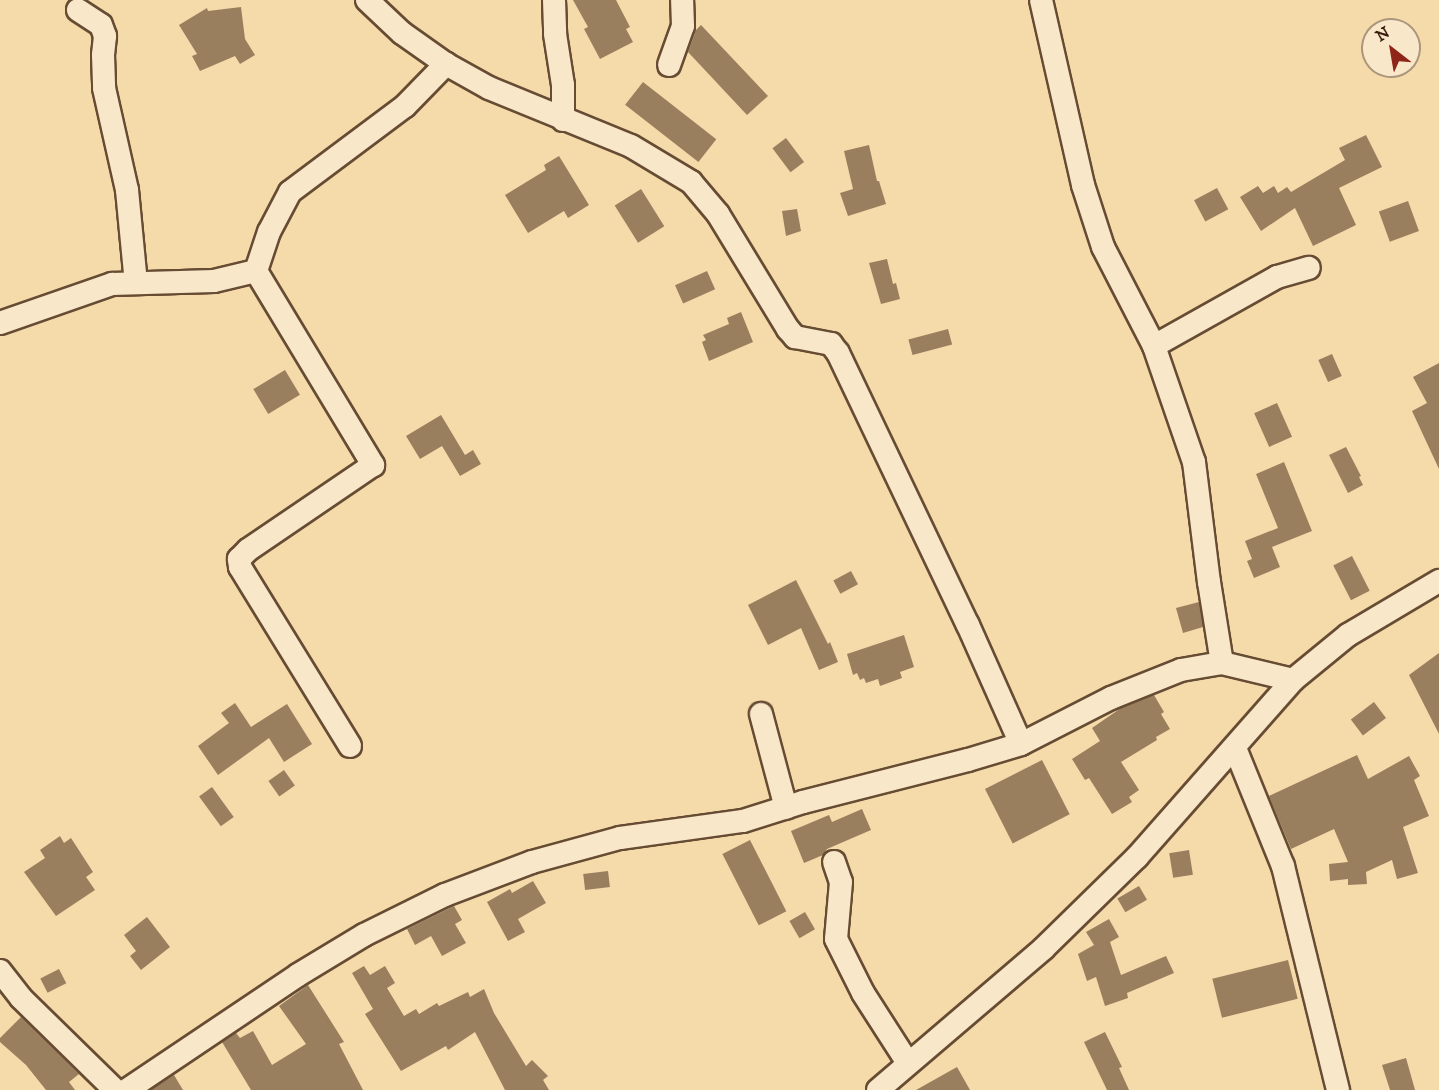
<!DOCTYPE html>
<html>
<head>
<meta charset="utf-8">
<style>
	body { margin:0 }
	#map { position:relative; width:1439px; height:1090px; overflow:hidden; background:#f5daaa; font-family:"IM FELL DW Pica",serif }
	div>[style] { position:absolute }
	[style*='--x'] { left:calc(var(--x)*1px); top:calc(var(--y)*1px); width:calc(var(--w)*1px); rotate:calc(var(--a)*1deg) }
	.building>* { inset:0; background:#9a7f5f; transform-origin:0 0 }
	.roads { filter:drop-shadow(2px 0 #674c34) drop-shadow(-2px 0 #674c34) drop-shadow(0 2px #674c34) drop-shadow(0 -2px #674c34) }
	.minor>* { height:22px; margin:-11px; padding:0 11px; transform-origin:11px; border-radius:11px; background:#f8e7c8 }
	span { translate:-50% -50%; white-space:nowrap; text-align:center; line-height:1.15; -webkit-text-stroke:6px #f8e7c8; paint-order:stroke }
	.north { position:absolute; left:1361px; top:18px; width:60px; height:60px; box-sizing:border-box; background:#f8e7c8; border:2px solid #ab967d; border-radius:50%; rotate:329deg; font-size:16px; font-weight:700; line-height:24px; text-align:center; color:#381c0d }
	.north::after { content:''; display:block; margin:auto; width:21px; height:27px; background:#8f2418; clip-path:polygon(50% 0,100% 100%,50% 72%,0 100%) }
</style>
</head>
<body>
<div id="map">
	<div class="building">
		<i style="clip-path:polygon(573px 0,616px 0,630px 27px,626px 29px,633px 42px,600px 59px,584px 29px,588px 27px)"></i>
		<i style="clip-path:polygon(241px 7px,245px 39px,255px 55px,240px 64px,235px 56px,200px 71px,192px 56px,197px 54px,179px 25px,207px 8px,208px 11px)"></i>
		<i style="clip-path:polygon(701px 25px,768px 96px,747px 115px,688px 52px,696px 30px)"></i>
		<i style="left:643px;top:82px;width:93px;height:29px;rotate:38deg"></i>
		<i style="clip-path:polygon(1366px 135px,1382px 167px,1339px 188px,1356px 225px,1313px 246px,1295px 208px,1261px 231px,1240px 197px,1258px 186px,1263px 193px,1274px 186px,1278px 193px,1287px 187px,1291px 192px,1345px 160px,1339px 148px)"></i>
		<i style="left:786px;top:138px;width:30px;height:17px;rotate:53deg"></i>
		<i style="clip-path:polygon(869px 145px,877px 181px,879px 181px,886px 204px,848px 216px,840px 193px,853px 189px,844px 151px)"></i>
		<i style="clip-path:polygon(559px 156px,589px 205px,568px 218px,564px 211px,528px 233px,505px 195px,546px 170px,544px 165px)"></i>
		<i style="left:1217px;top:188px;width:24px;height:26px;rotate:62deg"></i>
		<i style="left:641px;top:189px;width:44px;height:31px;rotate:58deg"></i>
		<i style="left:1408px;top:201px;width:32px;height:31px;rotate:70deg"></i>
		<i style="clip-path:polygon(797px 209px,801px 231px,786px 236px,782px 211px)"></i>
		<i style="clip-path:polygon(887px 259px,893px 284px,896px 283px,900px 299px,881px 304px,869px 263px)"></i>
		<i style="left:707px;top:271px;width:20px;height:35px;rotate:66deg"></i>
		<i style="clip-path:polygon(741px 312px,753px 342px,709px 361px,702px 342px,706px 340px,703px 335px,729px 324px,727px 318px)"></i>
		<i style="left:948px;top:329px;width:16px;height:41px;rotate:75deg"></i>
		<i style="left:1332px;top:354px;width:24px;height:15px;rotate:66deg"></i>
		<i style="clip-path:polygon(1439px 363px,1439px 469px,1412px 411px,1427px 403px,1413px 377px)"></i>
		<i style="left:285px;top:370px;width:29px;height:37px;rotate:59deg"></i>
		<i style="left:1277px;top:403px;width:37px;height:25px;rotate:66deg"></i>
		<i style="clip-path:polygon(441px 415px,465px 455px,473px 450px,481px 464px,460px 476px,442px 446px,420px 459px,406px 436px)"></i>
		<i style="clip-path:polygon(1346px 447px,1361px 476px,1359px 477px,1363px 485px,1348px 493px,1329px 455px)"></i>
		<i style="clip-path:polygon(1284px 462px,1312px 531px,1272px 547px,1280px 567px,1254px 578px,1247px 561px,1252px 559px,1245px 541px,1278px 528px,1256px 474px)"></i>
		<i style="left:1352px;top:556px;width:39px;height:21px;rotate:63deg"></i>
		<i style="left:851px;top:571px;width:15px;height:20px;rotate:62deg"></i>
		<i style="clip-path:polygon(796px 580px,828px 644px,830px 642px,838px 662px,819px 670px,801px 628px,768px 645px,748px 605px)"></i>
		<i style="clip-path:polygon(1199px 602px,1203px 627px,1183px 633px,1176px 608px)"></i>
		<i style="clip-path:polygon(904px 635px,914px 667px,900px 672px,902px 678px,880px 686px,878px 679px,866px 683px,864px 678px,860px 680px,857px 673px,853px 675px,847px 654px)"></i>
		<i style="clip-path:polygon(1439px 653px,1439px 734px,1409px 675px)"></i>
		<i style="clip-path:polygon(1154px 695px,1164px 712px,1161px 714px,1170px 729px,1156px 737px,1157px 740px,1121px 762px,1139px 790px,1129px 797px,1132px 802px,1112px 814px,1089px 778px,1085px 780px,1072px 759px,1100px 741px,1092px 728px,1121px 708px)"></i>
		<i style="left:1374px;top:702px;width:20px;height:29px;rotate:53deg"></i>
		<i style="clip-path:polygon(235px 703px,251px 727px,287px 704px,312px 744px,284px 762px,269px 738px,218px 775px,198px 746px,229px 723px,221px 713px)"></i>
		<i style="clip-path:polygon(1357px 755px,1368px 779px,1409px 756px,1420px 776px,1414px 780px,1429px 816px,1403px 827px,1418px 873px,1397px 879px,1392px 860px,1366px 872px,1367px 884px,1348px 885px,1348px 879px,1330px 881px,1329px 864px,1348px 862px,1334px 829px,1291px 849px,1269px 796px)"></i>
		<i style="left:1042px;top:760px;width:61px;height:64px;rotate:63deg"></i>
		<i style="left:284px;top:770px;width:19px;height:19px;rotate:55deg"></i>
		<i style="left:212px;top:787px;width:37px;height:16px;rotate:54deg"></i>
		<i style="clip-path:polygon(862px 809px,871px 830px,827px 849px,823px 855px,804px 863px,791px 831px,829px 815px,832px 822px)"></i>
		<i style="clip-path:polygon(60px 836px,64px 843px,71px 838px,93px 872px,86px 877px,95px 890px,56px 916px,24px 872px,45px 858px,40px 850px)"></i>
		<i style="left:750px;top:840px;width:80px;height:31px;rotate:63deg"></i>
		<i style="left:1189px;top:850px;width:25px;height:20px;rotate:81deg"></i>
		<i style="left:608px;top:871px;width:16px;height:25px;rotate:83deg"></i>
		<i style="clip-path:polygon(533px 881px,546px 903px,518px 919px,525px 932px,508px 941px,487px 902px,510px 889px,512px 893px)"></i>
		<i style="left:1139px;top:886px;width:16px;height:25px;rotate:60deg"></i>
		<i style="clip-path:polygon(454px 906px,462px 920px,455px 924px,466px 943px,442px 956px,431px 936px,415px 945px,407px 929px)"></i>
		<i style="left:805px;top:912px;width:20px;height:18px;rotate:60deg"></i>
		<i style="clip-path:polygon(147px 917px,170px 947px,141px 970px,130px 956px,136px 951px,124px 935px)"></i>
		<i style="clip-path:polygon(1109px 919px,1119px 937px,1110px 942px,1121px 975px,1166px 956px,1174px 973px,1127px 993px,1128px 998px,1105px 1006px,1096px 977px,1087px 981px,1078px 954px,1094px 945px,1086px 932px)"></i>
		<i style="left:1288px;top:960px;width:40px;height:78px;rotate:76deg"></i>
		<i style="clip-path:polygon(364px 966px,370px 975px,385px 966px,395px 983px,387px 988px,404px 1016px,416px 1009px,419px 1014px,437px 1003px,439px 1006px,468px 992px,470px 997px,484px 989px,494px 1013px,526px 1066px,532px 1060px,548px 1076px,543px 1080px,549px 1090px,505px 1090px,475px 1032px,448px 1050px,446px 1046px,401px 1071px,365px 1014px,373px 1009px,352px 973px)"></i>
		<i style="left:59px;top:969px;width:16px;height:21px;rotate:63deg"></i>
		<i style="clip-path:polygon(308px 985px,344px 1042px,339px 1044px,363px 1090px,251px 1090px,222px 1042px,236px 1033px,240px 1038px,253px 1031px,272px 1065px,306px 1044px,279px 1006px)"></i>
		<i style="clip-path:polygon(21px 1017px,79px 1074px,69px 1082px,75px 1090px,46px 1090px,26px 1065px,0 1042px,0 1038px)"></i>
		<i style="clip-path:polygon(1105px 1032px,1122px 1067px,1119px 1068px,1129px 1090px,1107px 1090px,1084px 1042px)"></i>
		<i style="clip-path:polygon(1406px 1058px,1415px 1090px,1390px 1090px,1382px 1065px)"></i>
		<i style="clip-path:polygon(957px 1067px,970px 1090px,916px 1090px)"></i>
		<i style="clip-path:polygon(174px 1075px,183px 1090px,151px 1090px)"></i>
	</div>
	<div class="roads">
		<div class="minor">
			<i style="--x:367;--y:0;--w:48;--a:43.3"></i>
			<i style="--x:402;--y:33;--w:54;--a:35.2"></i>
			<i style="--x:446;--y:64;--w:49;--a:29.2"></i>
			<i style="--x:489;--y:88;--w:153;--a:22.2"></i>
			<i style="--x:631;--y:146;--w:70;--a:31"></i>
			<i style="--x:691;--y:182;--w:42;--a:49.8"></i>
			<i style="--x:718;--y:214;--w:135;--a:58.7"></i>
			<i style="--x:788;--y:329;--w:11;--a:49"></i>
			<i style="--x:795;--y:337;--w:37;--a:11"></i>
			<i style="--x:831;--y:344;--w:11;--a:52"></i>
			<i style="--x:838;--y:353;--w:301;--a:64.5"></i>
			<i style="--x:968;--y:625;--w:130;--a:66"></i>
			<i style="--x:554;--y:0;--w:34;--a:88"></i>
			<i style="--x:555;--y:34;--w:52;--a:81.1"></i>
			<i style="--x:563;--y:85;--w:35;--a:90"></i>
			<i style="--x:1041;--y:0;--w:190;--a:77.2"></i>
			<i style="--x:1083;--y:185;--w:65;--a:72.1"></i>
			<i style="--x:1103;--y:247;--w:111;--a:62.7"></i>
			<i style="--x:1154;--y:346;--w:123;--a:71"></i>
			<i style="--x:1194;--y:462;--w:121;--a:82.9"></i>
			<i style="--x:1209;--y:582;--w:82;--a:80.9"></i>
			<i style="--x:78;--y:10;--w:27;--a:33"></i>
			<i style="--x:101;--y:25;--w:12;--a:70"></i>
			<i style="--x:105;--y:36;--w:19;--a:96"></i>
			<i style="--x:103;--y:55;--w:33;--a:88"></i>
			<i style="--x:104;--y:88;--w:105;--a:77.3"></i>
			<i style="--x:127;--y:190;--w:93;--a:84.5"></i>
			<i style="--x:669;--y:65;--w:41;--a:-70.3"></i>
			<i style="--x:683;--y:26;--w:26;--a:-92"></i>
			<i style="--x:256;--y:271;--w:227;--a:58.9"></i>
			<i style="--x:373;--y:465;--w:151;--a:145.8"></i>
			<i style="--x:248;--y:550;--w:13;--a:135"></i>
			<i style="--x:239;--y:559;--w:8;--a:83"></i>
			<i style="--x:240;--y:567;--w:210;--a:58.4"></i>
			<i style="--x:0;--y:323;--w:119;--a:-19.2"></i>
			<i style="--x:112;--y:284;--w:102;--a:-1.7"></i>
			<i style="--x:214;--y:281;--w:43;--a:-13.4"></i>
			<i style="--x:256;--y:271;--w:41;--a:-71.6"></i>
			<i style="--x:269;--y:232;--w:45;--a:-62.3"></i>
			<i style="--x:290;--y:192;--w:144;--a:-36.8"></i>
			<i style="--x:405;--y:106;--w:59;--a:-45.7"></i>
			<i style="--x:1154;--y:346;--w:141;--a:-29.3"></i>
			<i style="--x:1277;--y:277;--w:33;--a:-16"></i>
			<i style="--x:761;--y:714;--w:97;--a:75.1"></i>
			<i style="--x:1235;--y:748;--w:127;--a:67.9"></i>
			<i style="--x:1283;--y:866;--w:231;--a:76.2"></i>
			<i style="--x:834;--y:862;--w:21;--a:71"></i>
			<i style="--x:841;--y:882;--w:57;--a:95"></i>
			<i style="--x:836;--y:939;--w:60;--a:63.4"></i>
			<i style="--x:863;--y:993;--w:83;--a:57.3"></i>
			<i style="--x:0;--y:971;--w:34;--a:52"></i>
			<i style="--x:21;--y:998;--w:132;--a:44.4"></i>
			<i style="--x:127;--y:1090;--w:206;--a:-33.9"></i>
			<i style="--x:298;--y:975;--w:77;--a:-31.2"></i>
			<i style="--x:364;--y:935;--w:90;--a:-26.3"></i>
			<i style="--x:445;--y:895;--w:93;--a:-20.8"></i>
			<i style="--x:532;--y:862;--w:91;--a:-15.3"></i>
			<i style="--x:620;--y:838;--w:124;--a:-7.9"></i>
			<i style="--x:743;--y:821;--w:63;--a:-17.6"></i>
			<i style="--x:803;--y:802;--w:170;--a:-14.3"></i>
			<i style="--x:968;--y:760;--w:55;--a:-16.8"></i>
			<i style="--x:1021;--y:744;--w:101;--a:-27.1"></i>
			<i style="--x:1111;--y:698;--w:75;--a:-21.8"></i>
			<i style="--x:1181;--y:670;--w:42;--a:-9.7"></i>
			<i style="--x:1222;--y:663;--w:73;--a:13.5"></i>
			<i style="--x:878;--y:1090;--w:218;--a:-40.5"></i>
			<i style="--x:1044;--y:948;--w:130;--a:-44.4"></i>
			<i style="--x:1137;--y:857;--w:236;--a:-48.6"></i>
			<i style="--x:1293;--y:680;--w:71;--a:-39.3"></i>
			<i style="--x:1348;--y:635;--w:106;--a:-30.7"></i>
		</div>
	</div>
	<div class="north">N</div>
</div>
</body>
</html>
